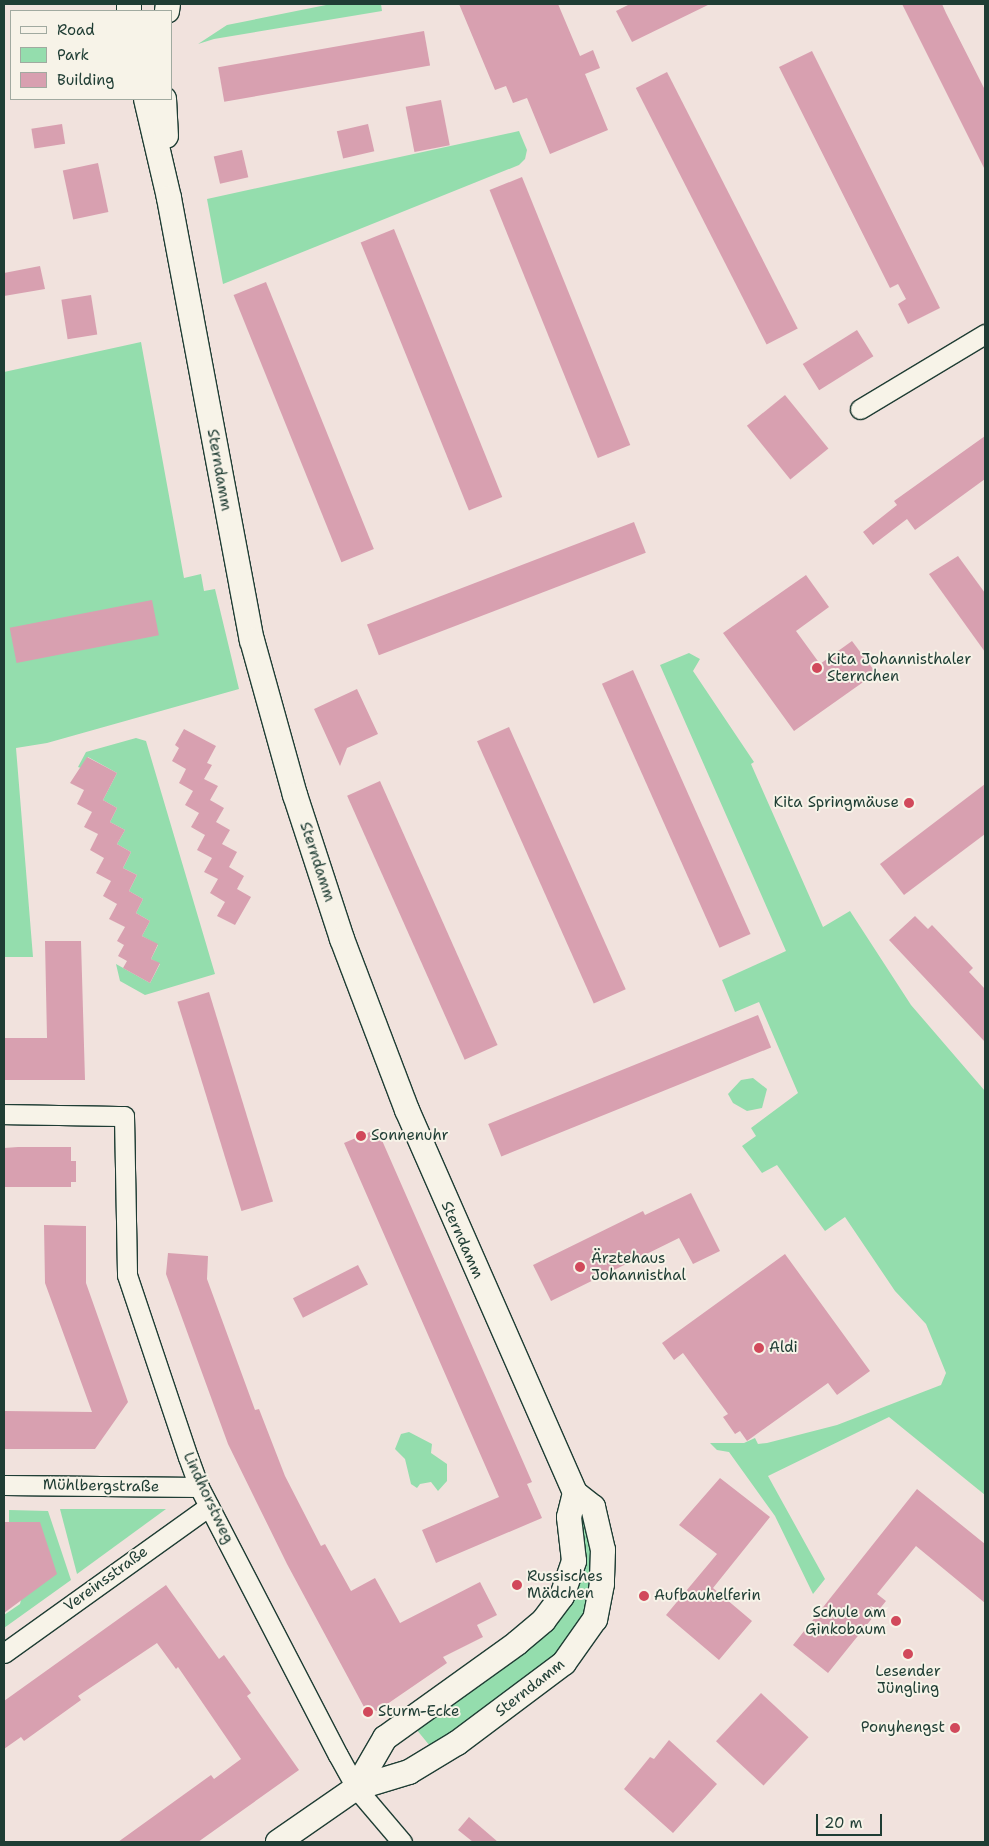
<!DOCTYPE html>
<html>
<head>
<meta charset="utf-8">
<style>
	body { margin:0 }
	#map { position:relative; width:989px; height:1846px; overflow:hidden; background:#f1e2dd; font-family:"Shantell Sans",sans-serif }
	div>[style] { position:absolute }
	[style*='--x'] { left:calc(var(--x)*1px); top:calc(var(--y)*1px); width:calc(var(--w)*1px); rotate:calc(var(--a)*1deg) }
	.green>* { inset:0; background:#94ddad }
	.building>* { inset:0; background:#d8a0b0; transform-origin:0 0 }
	.roads { filter:drop-shadow(1px 0 #1f3d34) drop-shadow(-1px 0 #1f3d34) drop-shadow(0 1px #1f3d34) drop-shadow(0 -1px #1f3d34) }
	.minor>* { height:19px; margin:-9.5px; padding:0 9.5px; transform-origin:9.5px; border-radius:9.5px; background:#f7f3e8 }
	.tertiary>* { height:24px; margin:-12px; padding:0 12px; transform-origin:12px; border-radius:12px; background:#f7f3e8 }
	.dots>* { width:14px; height:14px; translate:-50% -50%; box-sizing:border-box; border:2px solid #f7f3e8; border-radius:50% }
	span { translate:-50% -50%; white-space:nowrap; text-align:center; line-height:1.15; -webkit-text-stroke:4px #f7f3e8; paint-order:stroke }
	.street-label { font-size:15px; color:#1f3d34 }
	.poi-label { font-size:15px; color:#1f3d34 }
	.left { translate:0 -50%; text-align:left }
	.right { translate:-100% -50%; text-align:right }
	.frame { position:absolute; inset:0; border:5px solid #1f3d34; pointer-events:none }
	.legend { position:absolute; left:10px; top:10px; width:162px; height:90px; box-sizing:border-box; background:#f7f3e8; border:1px solid #a1aaa0; margin:0; padding:6px 9px; list-style:none; font-size:15px; color:#1f3d34 }
	.legend li { display:flex; align-items:center; gap:10px; height:25px }
	.legend b { width:25px; border:1px solid #a1aaa0 }
	.scale { position:absolute; left:816px; top:1814px; width:66px; height:22px; box-sizing:border-box; border:2px solid #1f3d34; border-top:0; padding-left:6px; font-size:15px; line-height:18px; white-space:nowrap; color:#1f3d34; -webkit-text-stroke:4px #f7f3e8; paint-order:stroke }
</style>
</head>
<body>
<div id="map">
	<div class="green">
		<i style="clip-path:polygon(331px 4px,381px 4px,382px 11px,214px 39px,198px 44px,227px 25px)"></i>
		<i style="clip-path:polygon(519px 131px,527px 150px,525px 159px,519px 165px,223px 284px,207px 199px)"></i>
		<i style="clip-path:polygon(141px 342px,184px 578px,201px 574px,204px 591px,215px 589px,239px 689px,47px 743px,16px 748px,33px 957px,4px 957px,4px 372px)"></i>
		<i style="clip-path:polygon(689px 653px,700px 659px,693px 671px,754px 762px,751px 764px,823px 927px,850px 911px,911px 1005px,985px 1091px,985px 1495px,889px 1417px,768px 1476px,825px 1579px,813px 1594px,775px 1516px,729px 1452px,717px 1450px,710px 1443px,744px 1443px,755px 1438px,758px 1444px,767px 1443px,837px 1425px,941px 1385px,946px 1373px,926px 1324px,895px 1291px,845px 1217px,825px 1231px,777px 1165px,762px 1173px,742px 1146px,756px 1136px,751px 1128px,798px 1093px,759px 1002px,735px 1012px,722px 980px,786px 951px,660px 665px)"></i>
		<i style="clip-path:polygon(136px 738px,146px 741px,215px 974px,145px 995px,120px 981px,116px 964px,150px 983px,160px 964px,151px 959px,158px 945px,142px 936px,150px 921px,136px 913px,143px 899px,129px 891px,137px 875px,123px 868px,131px 852px,117px 844px,125px 830px,110px 822px,117px 808px,103px 800px,117px 773px,88px 757px,81px 768px,78px 767px,86px 752px)"></i>
		<i style="clip-path:polygon(753px 1078px,767px 1089px,762px 1108px,747px 1111px,733px 1103px,728px 1094px,741px 1080px)"></i>
		<i style="clip-path:polygon(409px 1432px,432px 1444px,431px 1453px,447px 1464px,447px 1481px,438px 1491px,431px 1482px,420px 1484px,417px 1488px,411px 1484px,405px 1459px,395px 1449px,401px 1434px)"></i>
		<i style="clip-path:polygon(60px 1509px,166px 1509px,77px 1574px)"></i>
		<i style="clip-path:polygon(9px 1510px,48px 1511px,71px 1580px,4px 1628px,4px 1615px,20px 1604px,40px 1522px,9px 1522px)"></i>
		<i style="clip-path:polygon(588px 1518px,594px 1555px,594px 1588px,584px 1621px,547px 1665px,430px 1746px,416px 1729px,534px 1643px,582px 1565px,584px 1544px,581px 1520px)"></i>
	</div>
	<div class="building">
		<i style="clip-path:polygon(459px 4px,558px 4px,580px 56px,593px 50px,600px 68px,585px 74px,608px 130px,550px 154px,527px 98px,513px 103px,506px 86px,495px 90px)"></i>
		<i style="clip-path:polygon(630px 4px,710px 4px,632px 42px,616px 11px)"></i>
		<i style="clip-path:polygon(902px 4px,942px 4px,946px 13px,985px 90px,985px 170px)"></i>
		<i style="left:424px;top:31px;width:35px;height:209px;rotate:80deg"></i>
		<i style="clip-path:polygon(812px 51px,940px 308px,908px 324px,898px 304px,906px 299px,898px 284px,890px 288px,779px 67px)"></i>
		<i style="left:667px;top:72px;width:288px;height:35px;rotate:63deg"></i>
		<i style="left:441px;top:100px;width:46px;height:36px;rotate:79deg"></i>
		<i style="left:62px;top:124px;width:20px;height:31px;rotate:81deg"></i>
		<i style="left:368px;top:124px;width:28px;height:32px;rotate:77deg"></i>
		<i style="left:242px;top:150px;width:28px;height:29px;rotate:77deg"></i>
		<i style="left:98px;top:163px;width:50px;height:36px;rotate:78deg"></i>
		<i style="left:522px;top:177px;width:289px;height:35px;rotate:68deg"></i>
		<i style="left:394px;top:229px;width:289px;height:36px;rotate:68deg"></i>
		<i style="clip-path:polygon(40px 266px,45px 289px,4px 296px,4px 273px)"></i>
		<i style="left:266px;top:282px;width:288px;height:35px;rotate:68deg"></i>
		<i style="left:91px;top:295px;width:40px;height:30px;rotate:81deg"></i>
		<i style="left:857px;top:330px;width:31px;height:64px;rotate:58deg"></i>
		<i style="left:785px;top:395px;width:69px;height:49px;rotate:51deg"></i>
		<i style="clip-path:polygon(985px 436px,985px 479px,915px 530px,907px 519px,873px 545px,863px 532px,897px 505px,894px 501px)"></i>
		<i style="left:634px;top:522px;width:33px;height:286px;rotate:69deg"></i>
		<i style="clip-path:polygon(958px 556px,985px 593px,985px 652px,929px 574px)"></i>
		<i style="clip-path:polygon(806px 575px,829px 607px,796px 631px,820px 664px,852px 641px,876px 673px,794px 731px,723px 633px)"></i>
		<i style="left:152px;top:600px;width:36px;height:145px;rotate:79deg"></i>
		<i style="left:633px;top:670px;width:289px;height:34px;rotate:66deg"></i>
		<i style="clip-path:polygon(357px 689px,378px 734px,347px 748px,340px 766px,314px 709px)"></i>
		<i style="left:509px;top:727px;width:287px;height:35px;rotate:66deg"></i>
		<i style="clip-path:polygon(184px 729px,216px 746px,207px 763px,212px 765px,204px 779px,218px 786px,210px 800px,224px 808px,216px 822px,230px 830px,222px 844px,237px 852px,229px 867px,244px 876px,237px 889px,251px 897px,235px 925px,217px 916px,225px 902px,210px 893px,218px 879px,204px 872px,212px 858px,197px 850px,205px 835px,191px 827px,199px 813px,185px 805px,193px 791px,179px 783px,186px 769px,172px 761px,179px 748px,175px 745px)"></i>
		<i style="clip-path:polygon(87px 757px,117px 773px,103px 800px,117px 808px,110px 822px,125px 830px,117px 844px,131px 852px,123px 868px,137px 875px,129px 891px,143px 899px,136px 913px,150px 921px,142px 936px,158px 944px,151px 959px,160px 963px,150px 983px,123px 968px,127px 961px,118px 956px,124px 945px,117px 941px,125px 927px,109px 919px,117px 904px,103px 896px,111px 881px,96px 873px,104px 858px,90px 850px,98px 834px,84px 827px,92px 812px,77px 804px,84px 790px,70px 783px)"></i>
		<i style="left:380px;top:781px;width:289px;height:36px;rotate:66deg"></i>
		<i style="clip-path:polygon(985px 784px,985px 834px,904px 895px,880px 864px)"></i>
		<i style="clip-path:polygon(915px 916px,928px 929px,932px 925px,973px 968px,969px 972px,985px 989px,985px 1042px,889px 940px)"></i>
		<i style="clip-path:polygon(45px 941px,81px 941px,85px 1080px,4px 1080px,4px 1038px,47px 1038px)"></i>
		<i style="left:209px;top:992px;width:219px;height:33px;rotate:73deg"></i>
		<i style="left:758px;top:1015px;width:35px;height:291px;rotate:68deg"></i>
		<i style="clip-path:polygon(377px 1129px,532px 1482px,527px 1484px,542px 1518px,436px 1563px,422px 1530px,499px 1497px,344px 1143px)"></i>
		<i style="clip-path:polygon(18px 1147px,71px 1147px,71px 1161px,76px 1161px,76px 1182px,71px 1182px,71px 1187px,4px 1187px,4px 1148px)"></i>
		<i style="clip-path:polygon(691px 1193px,720px 1251px,693px 1264px,679px 1238px,551px 1301px,533px 1265px,643px 1211px,645px 1215px)"></i>
		<i style="clip-path:polygon(44px 1225px,86px 1226px,86px 1283px,128px 1402px,95px 1449px,4px 1449px,4px 1411px,92px 1412px,45px 1283px)"></i>
		<i style="clip-path:polygon(168px 1253px,208px 1256px,207px 1279px,255px 1410px,259px 1409px,285px 1476px,321px 1546px,325px 1544px,351px 1591px,375px 1578px,400px 1623px,480px 1582px,497px 1615px,477px 1625px,483px 1637px,443px 1657px,447px 1663px,377px 1711px,364px 1707px,287px 1564px,228px 1444px,166px 1274px)"></i>
		<i style="clip-path:polygon(785px 1254px,870px 1371px,837px 1395px,828px 1383px,747px 1441px,740px 1431px,735px 1434px,723px 1417px,728px 1414px,683px 1353px,674px 1360px,662px 1343px)"></i>
		<i style="left:358px;top:1265px;width:22px;height:73px;rotate:63deg"></i>
		<i style="clip-path:polygon(720px 1478px,770px 1517px,713px 1588px,752px 1621px,719px 1660px,666px 1615px,717px 1554px,679px 1525px)"></i>
		<i style="clip-path:polygon(917px 1489px,985px 1544px,985px 1603px,916px 1546px,877px 1594px,886px 1601px,828px 1673px,793px 1645px)"></i>
		<i style="clip-path:polygon(4px 1522px,40px 1522px,57px 1574px,4px 1613px)"></i>
		<i style="clip-path:polygon(166px 1585px,219px 1659px,224px 1655px,251px 1693px,247px 1696px,299px 1770px,198px 1842px,118px 1842px,211px 1775px,214px 1779px,241px 1759px,178px 1667px,176px 1669px,157px 1643px,78px 1696px,81px 1700px,24px 1741px,21px 1737px,4px 1749px,4px 1701px)"></i>
		<i style="left:761px;top:1693px;width:65px;height:66px;rotate:43deg"></i>
		<i style="clip-path:polygon(669px 1740px,717px 1784px,673px 1833px,624px 1789px,650px 1757px,654px 1759px)"></i>
		<i style="clip-path:polygon(469px 1817px,498px 1842px,473px 1842px,458px 1830px)"></i>
	</div>
	<div class="roads">
		<div class="minor">
			<i style="--x:860;--y:409;--w:146;--a:-31"></i>
			<i style="--x:4;--y:1114;--w:120;--a:1"></i>
			<i style="--x:124;--y:1116;--w:159;--a:88.9"></i>
			<i style="--x:127;--y:1275;--w:192;--a:71.5"></i>
			<i style="--x:188;--y:1457;--w:32;--a:70"></i>
			<i style="--x:199;--y:1487;--w:302;--a:62.6"></i>
			<i style="--x:338;--y:1755;--w:38;--a:61"></i>
			<i style="--x:356;--y:1788;--w:71;--a:49.6"></i>
			<i style="--x:4;--y:1485;--w:195;--a:0.6"></i>
			<i style="--x:4;--y:1653;--w:252;--a:-35.6"></i>
		</div>
		<div class="tertiary">
			<i style="--x:129;--y:4;--w:7;--a:90"></i>
			<i style="--x:167;--y:11;--w:7;--a:-82"></i>
			<i style="--x:146;--y:99;--w:102;--a:76.9"></i>
			<i style="--x:169;--y:198;--w:450;--a:79.4"></i>
			<i style="--x:252;--y:640;--w:161;--a:74.5"></i>
			<i style="--x:295;--y:795;--w:151;--a:71.9"></i>
			<i style="--x:342;--y:939;--w:183;--a:69.2"></i>
			<i style="--x:407;--y:1110;--w:418;--a:66.3"></i>
			<i style="--x:575;--y:1493;--w:23;--a:38"></i>
			<i style="--x:593;--y:1507;--w:44;--a:76.9"></i>
			<i style="--x:603;--y:1550;--w:34;--a:92"></i>
			<i style="--x:602;--y:1584;--w:36;--a:101"></i>
			<i style="--x:595;--y:1619;--w:54;--a:125.2"></i>
			<i style="--x:564;--y:1663;--w:134;--a:143.2"></i>
			<i style="--x:457;--y:1743;--w:56;--a:148.9"></i>
			<i style="--x:409;--y:1772;--w:55;--a:163.2"></i>
			<i style="--x:356;--y:1788;--w:95;--a:145.3"></i>
			<i style="--x:164;--y:99;--w:37;--a:87"></i>
			<i style="--x:356;--y:1788;--w:58;--a:-59.9"></i>
			<i style="--x:385;--y:1738;--w:163;--a:-35.7"></i>
			<i style="--x:517;--y:1643;--w:35;--a:-40"></i>
			<i style="--x:544;--y:1620;--w:30;--a:-53"></i>
			<i style="--x:562;--y:1596;--w:37;--a:-71"></i>
			<i style="--x:574;--y:1561;--w:44;--a:-96.5"></i>
			<i style="--x:569;--y:1517;--w:25;--a:-76"></i>
		</div>
	</div>
	<div class="dots">
		<i style="left:817px;top:668px;background:#d1495b"></i>
		<i style="left:909px;top:803px;background:#d1495b"></i>
		<i style="left:361px;top:1136px;background:#d1495b"></i>
		<i style="left:580px;top:1267px;background:#d1495b"></i>
		<i style="left:759px;top:1348px;background:#d1495b"></i>
		<i style="left:517px;top:1585px;background:#d1495b"></i>
		<i style="left:644px;top:1596px;background:#d1495b"></i>
		<i style="left:896px;top:1621px;background:#d1495b"></i>
		<i style="left:908px;top:1654px;background:#d1495b"></i>
		<i style="left:368px;top:1712px;background:#d1495b"></i>
		<i style="left:955px;top:1728px;background:#d1495b"></i>
	</div>
	<div class="street-label">
		<span style="left:219px;top:470px;rotate:80deg">Sterndamm</span>
		<span style="left:317px;top:862px;rotate:72deg">Sterndamm</span>
		<span style="left:462px;top:1240px;rotate:66deg">Sterndamm</span>
		<span style="left:101px;top:1486px;rotate:1deg">Mühlbergstraße</span>
		<span style="left:208px;top:1498px;rotate:65deg">Lindhorstweg</span>
		<span style="left:106px;top:1579px;rotate:-36deg">Vereinsstraße</span>
		<span style="left:530px;top:1688px;rotate:-38deg">Sterndamm</span>
	</div>
	<div class="poi-label">
		<span class="left" style="left:827px;top:668px">Kita Johannisthaler<br>Sternchen</span>
		<span class="right" style="left:899px;top:803px">Kita Springmäuse</span>
		<span class="left" style="left:371px;top:1136px">Sonnenuhr</span>
		<span class="left" style="left:591px;top:1267px">Ärztehaus<br>Johannisthal</span>
		<span class="left" style="left:769px;top:1348px">Aldi</span>
		<span class="left" style="left:527px;top:1585px">Russisches<br>Mädchen</span>
		<span class="left" style="left:654px;top:1596px">Aufbauhelferin</span>
		<span class="right" style="left:886px;top:1621px">Schule am<br>Ginkobaum</span>
		<span style="left:908px;top:1680px">Lesender<br>Jüngling</span>
		<span class="left" style="left:378px;top:1712px">Sturm-Ecke</span>
		<span class="right" style="left:945px;top:1728px">Ponyhengst</span>
	</div>
	<div class="frame"></div>
	<ul class="legend">
	<li><b style="height:6px;background:#f7f3e8"></b>Road</li>
	<li><b style="height:14px;background:#94ddad"></b>Park</li>
	<li><b style="height:14px;background:#d8a0b0"></b>Building</li>
	</ul>
	<div class="scale">20 m</div>
</div>
</body>
</html>
